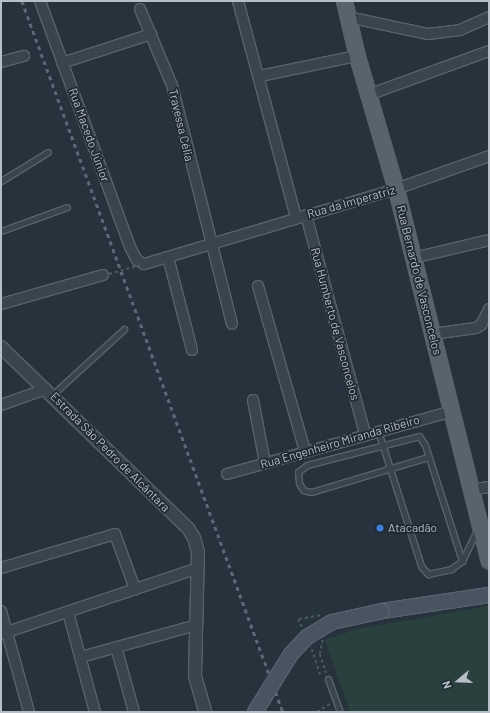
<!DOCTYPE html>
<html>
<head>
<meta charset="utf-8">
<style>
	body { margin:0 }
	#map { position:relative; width:490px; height:713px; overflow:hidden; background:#26333d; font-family:Barlow,sans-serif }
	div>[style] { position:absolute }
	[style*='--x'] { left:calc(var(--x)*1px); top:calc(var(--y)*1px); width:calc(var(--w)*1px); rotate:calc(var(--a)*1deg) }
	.green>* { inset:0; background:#29403f }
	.path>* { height:1.5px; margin-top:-0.75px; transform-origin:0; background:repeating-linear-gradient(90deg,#485c5c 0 3px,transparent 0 6px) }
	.roads { filter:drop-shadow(1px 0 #58626b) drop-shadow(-1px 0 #58626b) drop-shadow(0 1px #58626b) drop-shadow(0 -1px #58626b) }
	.service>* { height:5px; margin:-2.5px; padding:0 2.5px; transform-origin:2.5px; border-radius:2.5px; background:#3a444d }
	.minor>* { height:10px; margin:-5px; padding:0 5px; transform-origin:5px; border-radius:5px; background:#3a444d }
	.tertiary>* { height:12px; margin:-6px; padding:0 6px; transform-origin:6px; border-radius:6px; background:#3a444d }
	.secondary>* { height:14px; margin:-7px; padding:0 7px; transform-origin:7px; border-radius:7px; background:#485460 }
	.primary>* { height:15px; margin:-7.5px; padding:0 7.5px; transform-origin:7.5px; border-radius:7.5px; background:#58636d }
	.rail>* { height:2.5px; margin-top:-1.25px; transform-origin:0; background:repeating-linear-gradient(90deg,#5c6974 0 4px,transparent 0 8px) }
	.path-bridge>* { height:1.5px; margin-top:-0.75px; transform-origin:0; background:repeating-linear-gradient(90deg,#485c5c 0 3px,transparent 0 6px) }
	.bridges { filter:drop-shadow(1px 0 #58626b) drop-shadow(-1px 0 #58626b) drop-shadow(0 1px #58626b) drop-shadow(0 -1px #58626b) }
	.secondary-bridge>* { height:14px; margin:-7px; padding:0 7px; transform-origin:7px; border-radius:7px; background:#485460 }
	.dots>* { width:11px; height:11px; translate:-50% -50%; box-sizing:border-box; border:2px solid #1f2932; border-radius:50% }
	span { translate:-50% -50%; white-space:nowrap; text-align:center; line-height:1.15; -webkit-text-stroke:3.5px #1f2932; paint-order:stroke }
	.street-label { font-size:12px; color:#b6bfc8 }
	.poi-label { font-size:12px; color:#b6bfc8 }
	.left { translate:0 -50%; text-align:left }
	.frame { position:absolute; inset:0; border:2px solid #b6bfc8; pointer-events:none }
	.north { position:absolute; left:438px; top:661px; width:40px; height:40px; -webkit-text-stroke:3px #1f2932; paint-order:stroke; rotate:251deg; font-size:11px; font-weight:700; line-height:16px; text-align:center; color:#b6bfc8 }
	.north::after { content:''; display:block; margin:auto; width:14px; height:18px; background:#b6bfc8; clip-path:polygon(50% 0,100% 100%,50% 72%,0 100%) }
</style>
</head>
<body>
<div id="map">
	<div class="green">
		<i style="clip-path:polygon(489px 606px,489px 712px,350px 712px,325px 640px,357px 629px)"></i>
	</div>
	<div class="path">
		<i style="--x:302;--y:627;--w:6;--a:-129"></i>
		<i style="--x:298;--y:622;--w:3;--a:-72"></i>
		<i style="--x:299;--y:619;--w:22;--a:-10"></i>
		<i style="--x:323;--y:640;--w:14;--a:102"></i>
		<i style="--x:320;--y:654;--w:20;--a:72"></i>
		<i style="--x:312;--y:649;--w:29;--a:72"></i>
		<i style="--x:317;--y:712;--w:15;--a:-32"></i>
	</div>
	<div class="roads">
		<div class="service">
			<i style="--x:1;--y:181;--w:55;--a:-31.7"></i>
			<i style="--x:1;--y:231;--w:70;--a:-20"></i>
			<i style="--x:52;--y:395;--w:98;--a:-42.5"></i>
			<i style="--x:378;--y:431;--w:142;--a:72.3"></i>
			<i style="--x:421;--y:566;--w:11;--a:49"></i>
			<i style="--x:428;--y:574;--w:24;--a:-12"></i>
			<i style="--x:451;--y:569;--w:14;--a:-36"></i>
			<i style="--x:462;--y:561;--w:34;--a:-64"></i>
			<i style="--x:428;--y:457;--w:122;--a:163.3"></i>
			<i style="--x:311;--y:492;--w:8;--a:-166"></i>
			<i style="--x:303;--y:490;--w:8;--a:-120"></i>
			<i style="--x:299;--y:483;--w:11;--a:-95"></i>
			<i style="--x:298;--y:472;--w:11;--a:-38"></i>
			<i style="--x:307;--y:465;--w:116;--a:-14.5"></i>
			<i style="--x:419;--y:436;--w:11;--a:56"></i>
			<i style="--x:425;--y:445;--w:122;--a:72.3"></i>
			<i style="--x:328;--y:679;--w:35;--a:70"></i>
		</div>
		<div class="minor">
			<i style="--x:40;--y:1;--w:262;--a:69.9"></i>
			<i style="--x:130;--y:247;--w:15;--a:62"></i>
			<i style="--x:137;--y:260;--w:8;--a:30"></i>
			<i style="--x:144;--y:264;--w:263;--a:-16.6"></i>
			<i style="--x:396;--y:189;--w:99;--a:-19.5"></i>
			<i style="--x:238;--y:1;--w:225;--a:75"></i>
			<i style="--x:140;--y:9;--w:82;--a:67.2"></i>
			<i style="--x:172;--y:85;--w:246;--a:75.9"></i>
			<i style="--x:348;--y:17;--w:82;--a:12"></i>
			<i style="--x:428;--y:34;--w:32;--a:-7"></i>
			<i style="--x:460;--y:30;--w:32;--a:-24"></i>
			<i style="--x:1;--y:62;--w:24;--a:-15"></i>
			<i style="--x:62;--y:63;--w:94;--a:-18"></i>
			<i style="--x:260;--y:76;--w:99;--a:-11.7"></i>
			<i style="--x:368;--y:95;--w:129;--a:-20"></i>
			<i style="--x:306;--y:215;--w:227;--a:74.9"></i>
			<i style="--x:168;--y:257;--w:96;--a:75.5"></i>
			<i style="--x:413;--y:258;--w:78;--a:-13.3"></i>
			<i style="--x:258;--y:286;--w:172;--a:74.1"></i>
			<i style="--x:1;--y:304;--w:106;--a:-15.9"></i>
			<i style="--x:432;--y:334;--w:44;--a:-7.8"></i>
			<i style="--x:476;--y:328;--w:6;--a:-31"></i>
			<i style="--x:481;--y:325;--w:18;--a:-63"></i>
			<i style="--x:253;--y:400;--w:64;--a:79.2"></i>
			<i style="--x:1;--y:405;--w:48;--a:-19.6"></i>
			<i style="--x:227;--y:474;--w:234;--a:-15.6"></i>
			<i style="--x:470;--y:490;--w:19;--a:-9"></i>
			<i style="--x:1;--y:568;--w:119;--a:-16.6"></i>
			<i style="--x:115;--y:534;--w:59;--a:70"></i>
			<i style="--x:1;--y:611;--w:105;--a:74.5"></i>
			<i style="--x:68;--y:612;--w:104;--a:74.9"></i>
			<i style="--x:1;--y:634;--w:208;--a:-18.5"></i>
			<i style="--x:116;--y:647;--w:67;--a:74.5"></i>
			<i style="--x:81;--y:657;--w:119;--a:-15.5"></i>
		</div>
		<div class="tertiary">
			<i style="--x:1;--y:347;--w:260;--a:44.1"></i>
			<i style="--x:188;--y:528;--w:12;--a:59"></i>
			<i style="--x:194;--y:538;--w:15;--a:74"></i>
			<i style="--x:198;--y:552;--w:124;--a:91.4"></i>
			<i style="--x:195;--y:676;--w:37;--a:74"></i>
		</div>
		<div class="secondary">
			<i style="--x:382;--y:611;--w:108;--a:-8.5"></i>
		</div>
		<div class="primary">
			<i style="--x:344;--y:1;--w:57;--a:76.7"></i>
			<i style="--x:357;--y:56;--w:139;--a:73.7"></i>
			<i style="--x:396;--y:189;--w:383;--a:76"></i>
		</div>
	</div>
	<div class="rail">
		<i style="--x:22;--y:1;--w:757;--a:69.84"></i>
	</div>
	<div class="path-bridge">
		<i style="--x:109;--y:274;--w:32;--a:-16"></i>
	</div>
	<div class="bridges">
		<div class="secondary-bridge">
			<i style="--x:255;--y:712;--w:68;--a:-58.2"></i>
			<i style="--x:291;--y:654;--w:23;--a:-47"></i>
			<i style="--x:307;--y:637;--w:29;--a:-31"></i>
			<i style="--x:332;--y:622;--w:51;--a:-12.4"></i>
		</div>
	</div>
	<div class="dots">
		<i style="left:380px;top:528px;background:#3f7fe0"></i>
	</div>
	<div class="street-label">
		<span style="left:181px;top:125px;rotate:77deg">Travessa Célia</span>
		<span style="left:89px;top:135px;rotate:70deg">Rua Macedo Júnior</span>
		<span style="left:351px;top:202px;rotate:-16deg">Rua da Imperatriz</span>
		<span style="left:419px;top:280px;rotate:76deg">Rua Bernardo de Vasconcelos</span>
		<span style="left:335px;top:324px;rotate:75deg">Rua Humberto de Vasconcelos</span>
		<span style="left:340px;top:442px;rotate:-16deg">Rua Engenheiro Miranda Ribeiro</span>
		<span style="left:110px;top:452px;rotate:45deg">Estrada São Pedro de Alcântara</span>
	</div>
	<div class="poi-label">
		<span class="left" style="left:388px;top:528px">Atacadão</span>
	</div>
	<div class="frame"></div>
	<div class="north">N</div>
</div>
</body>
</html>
